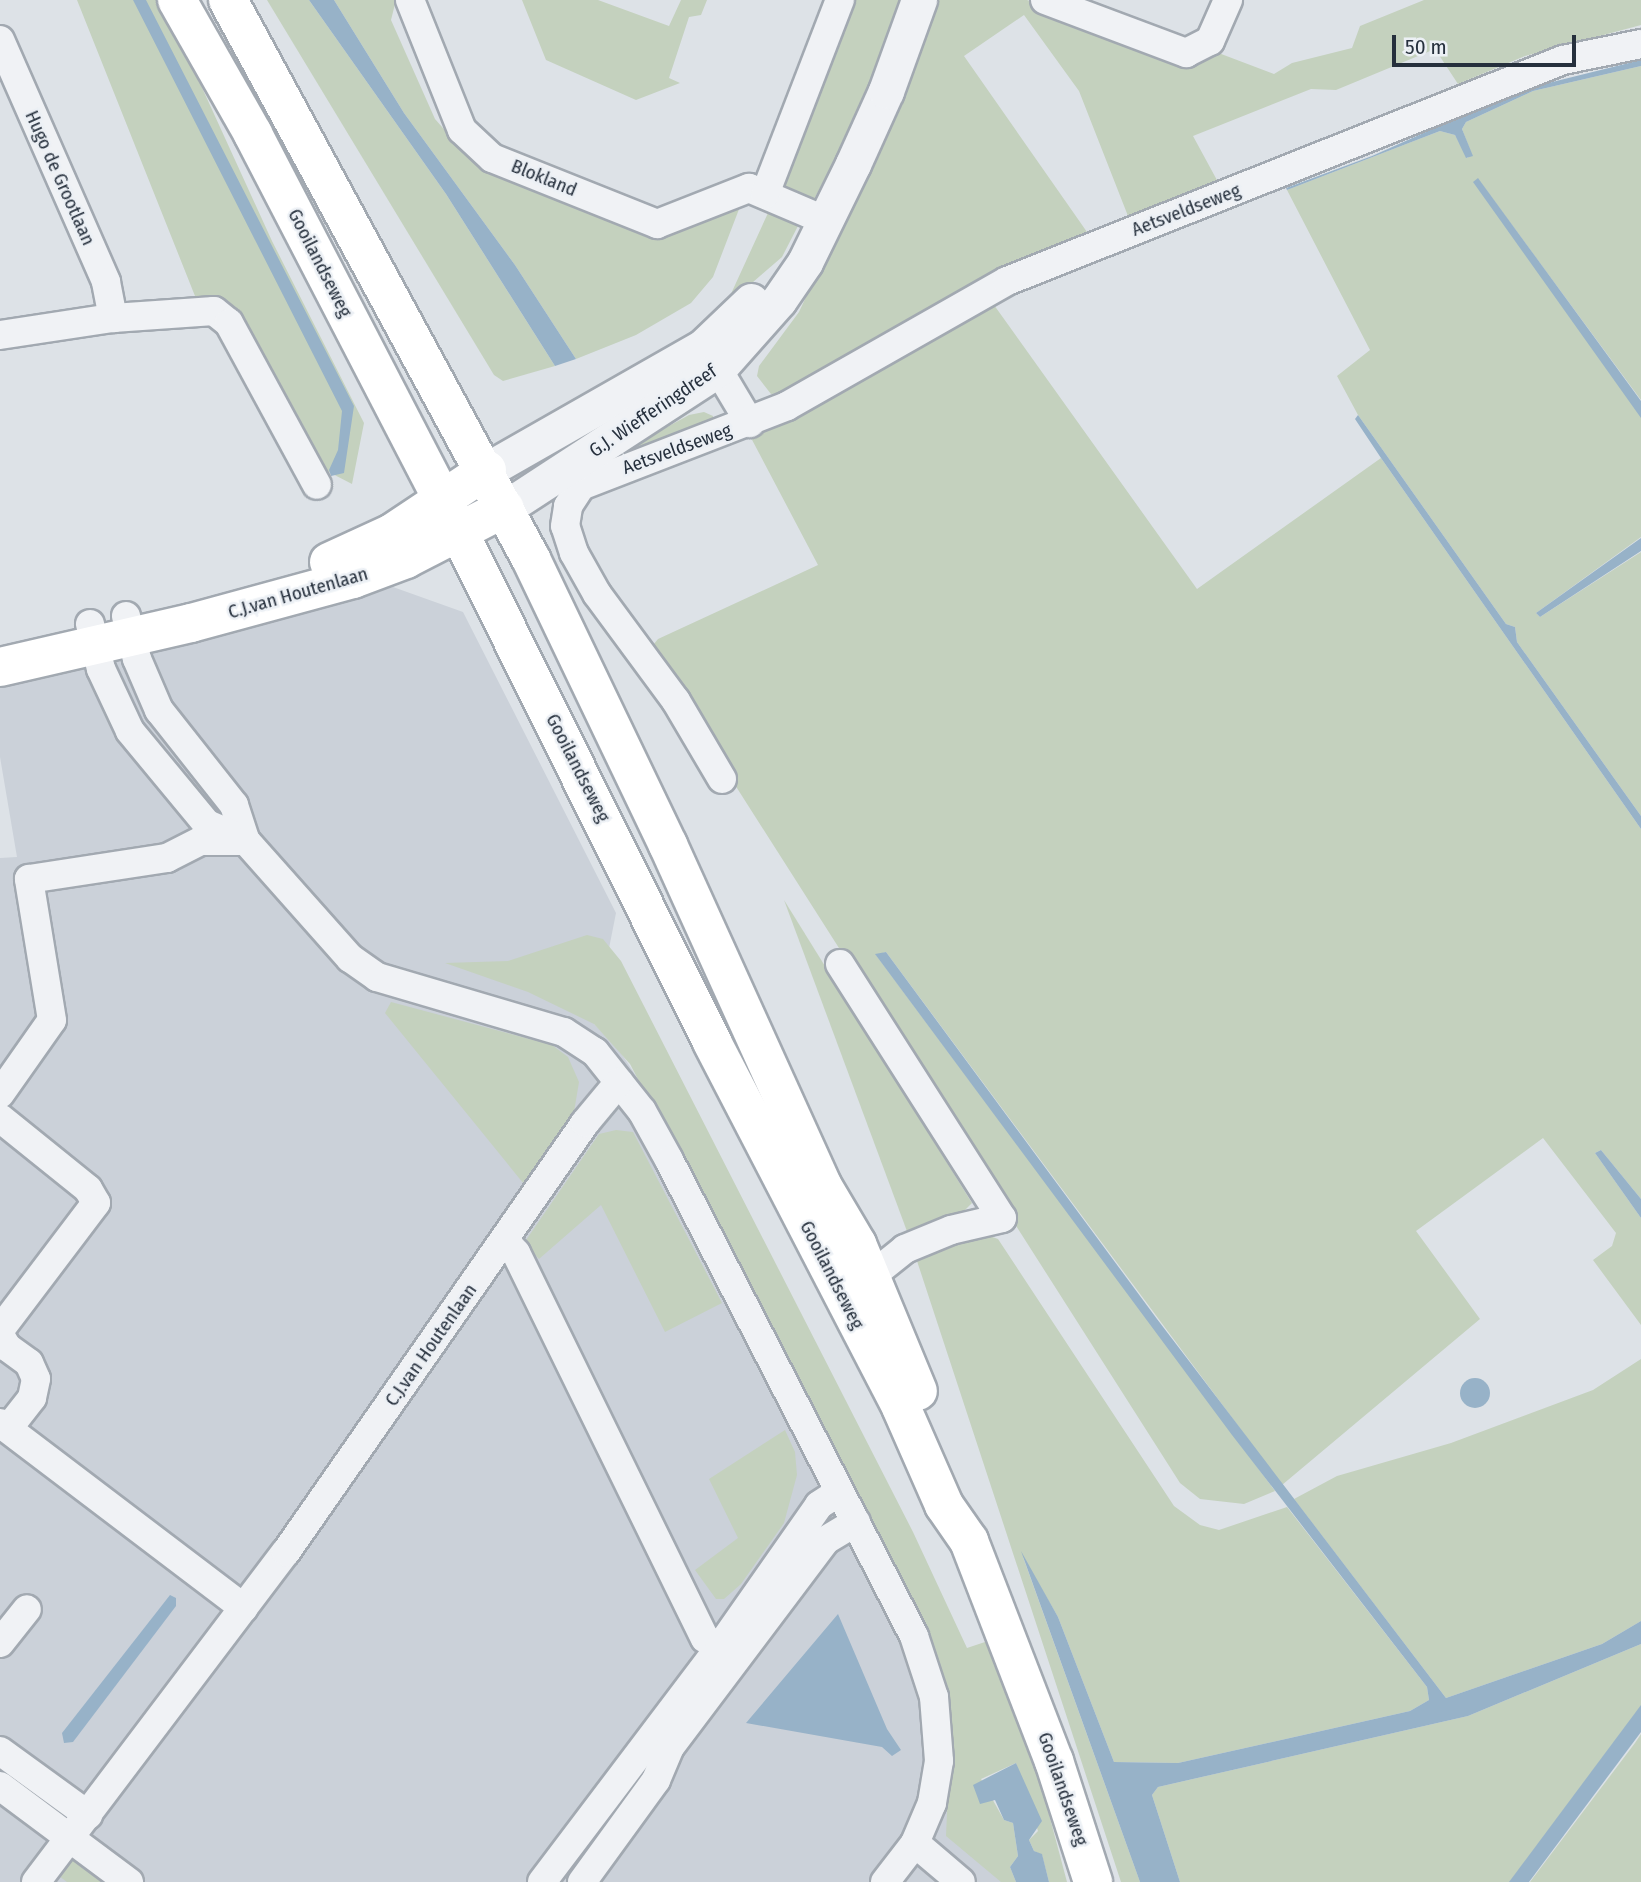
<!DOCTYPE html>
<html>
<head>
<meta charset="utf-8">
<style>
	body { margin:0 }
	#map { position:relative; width:1641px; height:1882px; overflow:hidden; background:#dde2e7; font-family:"Fira Sans Condensed",sans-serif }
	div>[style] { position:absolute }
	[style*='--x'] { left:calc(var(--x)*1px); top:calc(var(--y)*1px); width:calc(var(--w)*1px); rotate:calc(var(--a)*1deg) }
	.built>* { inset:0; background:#cbd1d9 }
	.green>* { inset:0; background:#c4d1be }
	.water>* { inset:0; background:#97b2c8 }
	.round { border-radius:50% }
	.roads { filter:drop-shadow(2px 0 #a2a9b1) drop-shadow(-2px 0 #a2a9b1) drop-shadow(0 2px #a2a9b1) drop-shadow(0 -2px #a2a9b1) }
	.minor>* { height:28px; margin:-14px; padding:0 14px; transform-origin:14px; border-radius:14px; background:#f0f2f5 }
	.tertiary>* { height:35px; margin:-17.5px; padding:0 17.5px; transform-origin:17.5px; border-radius:17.5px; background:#f0f2f5 }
	.secondary>* { height:38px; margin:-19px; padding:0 19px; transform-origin:19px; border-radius:19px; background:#fff }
	.primary>* { height:38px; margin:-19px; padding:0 19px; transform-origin:19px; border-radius:19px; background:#fff }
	span { translate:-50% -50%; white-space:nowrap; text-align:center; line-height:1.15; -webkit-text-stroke:5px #ecf0f5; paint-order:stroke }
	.street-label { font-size:19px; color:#26303d }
	.scale { position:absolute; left:1392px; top:35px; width:184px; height:32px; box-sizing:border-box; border:4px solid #26303d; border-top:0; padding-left:9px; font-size:21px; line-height:24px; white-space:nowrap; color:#26303d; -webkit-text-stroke:5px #ecf0f5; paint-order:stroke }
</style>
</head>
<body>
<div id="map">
	<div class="built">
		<i style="clip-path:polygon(393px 587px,463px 612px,616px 913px,594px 1024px,619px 1050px,648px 1094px,923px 1627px,1015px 1882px,0 1882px,0 858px,17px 857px,0 757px,0 674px)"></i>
	</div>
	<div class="green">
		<i style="clip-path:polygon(77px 0,162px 0,272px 241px,364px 423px,352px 484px,321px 468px,249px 326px,228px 301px,213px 302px,195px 296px)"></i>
		<i style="clip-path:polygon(267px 0,309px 0,446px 194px,555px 366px,503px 381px,494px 375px)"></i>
		<i style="clip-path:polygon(334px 0,396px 0,391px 20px,435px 119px,472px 161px,494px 173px,651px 239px,741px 204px,713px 277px,691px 303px,636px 335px,576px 359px,515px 265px,404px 113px)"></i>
		<i style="clip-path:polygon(522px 0,598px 0,669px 26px,681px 0,707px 0,701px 15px,689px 17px,669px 78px,680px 83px,636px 100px,546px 60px)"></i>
		<i style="clip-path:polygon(853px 0,903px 0,854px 124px,812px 203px,780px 189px)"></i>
		<i style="clip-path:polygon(939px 0,1027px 0,1178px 57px,1208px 49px,1274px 74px,1292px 63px,1352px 48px,1360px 26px,1424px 0,1641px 0,1641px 25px,1525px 56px,1458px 84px,1435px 49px,1336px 90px,1311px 89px,1193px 136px,1218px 182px,1128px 216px,1079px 91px,1024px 15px,964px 56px,1087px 232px,930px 307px,781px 393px,771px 394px,757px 376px,759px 366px,799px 312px,916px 61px)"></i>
		<i style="clip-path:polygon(1641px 66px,1641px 400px,1478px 179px,1641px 416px,1641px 537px,1536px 613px,1540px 617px,1641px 552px,1641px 816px,1517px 642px,1515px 627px,1506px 624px,1358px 415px,1337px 376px,1370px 350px,1287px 190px,1440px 131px,1455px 135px,1467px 158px,1472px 155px,1462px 129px,1466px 122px,1533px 91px)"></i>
		<i style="clip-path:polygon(768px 213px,799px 224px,782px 257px,714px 316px,730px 296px)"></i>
		<i style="clip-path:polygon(994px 305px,1197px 589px,1381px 458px,1641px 829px,1641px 1199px,1601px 1150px,1595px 1153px,1641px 1218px,1641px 1325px,1593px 1260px,1612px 1246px,1616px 1233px,1543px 1138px,1416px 1231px,1480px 1319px,1282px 1485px,886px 952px,876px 955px,1275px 1491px,1244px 1504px,1200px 1499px,1180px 1483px,649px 650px,658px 639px,818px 565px,750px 436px,791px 419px)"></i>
		<i style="clip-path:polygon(704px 412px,713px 416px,713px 423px,609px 459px,689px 415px)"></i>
		<i style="clip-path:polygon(784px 900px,972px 1203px,961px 1214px,908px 1234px)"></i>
		<i style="clip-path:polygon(587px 935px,603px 939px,621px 961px,913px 1532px,967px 1648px,991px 1640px,1030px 1743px,1067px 1882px,1049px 1882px,1042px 1855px,1034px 1851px,1029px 1840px,1038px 1831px,1016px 1763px,981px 1779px,1004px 1820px,1013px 1823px,1018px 1856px,1010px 1867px,1016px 1882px,1001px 1882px,946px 1836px,949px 1767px,923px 1627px,630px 1064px,594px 1024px,528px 992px,445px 963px,508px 961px)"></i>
		<i style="clip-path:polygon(391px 1002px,552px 1045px,568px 1057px,579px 1082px,573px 1118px,528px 1189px,385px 1013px)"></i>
		<i style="clip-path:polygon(616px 1130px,633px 1132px,722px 1303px,665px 1332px,601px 1205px,539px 1259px,524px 1243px,599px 1134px)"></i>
		<i style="clip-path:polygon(984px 1234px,998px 1239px,1174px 1506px,1200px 1525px,1219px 1530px,1287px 1507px,1427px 1687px,1429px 1700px,1410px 1711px,1178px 1763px,1114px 1762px,1058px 1617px,1023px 1557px,1140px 1882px,1121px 1882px,917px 1261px,928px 1250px)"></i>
		<i style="clip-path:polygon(1641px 1359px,1641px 1621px,1602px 1644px,1446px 1698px,1294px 1499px,1337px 1476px,1451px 1443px,1593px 1390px)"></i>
		<i style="clip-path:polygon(785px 1430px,795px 1452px,797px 1475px,784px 1523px,741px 1584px,724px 1599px,716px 1599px,695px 1570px,738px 1538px,709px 1479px)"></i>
		<i style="clip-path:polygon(1641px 1644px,1641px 1706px,1510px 1882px,1180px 1882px,1152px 1795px,1158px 1787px,1468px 1716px)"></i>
		<i style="clip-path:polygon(1641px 1734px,1641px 1882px,1530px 1882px,1635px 1743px)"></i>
		<i style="clip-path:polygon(71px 1855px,108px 1882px,67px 1882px,55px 1873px)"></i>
	</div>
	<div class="water">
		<i style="clip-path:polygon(133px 0,146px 0,354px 406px,344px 473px,331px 476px,329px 470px,338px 450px,342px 411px)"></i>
		<i style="clip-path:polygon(309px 0,334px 0,404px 113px,515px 265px,576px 359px,555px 366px,446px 194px)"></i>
		<i style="clip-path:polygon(1641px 60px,1641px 66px,1533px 91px,1466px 122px,1462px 129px,1473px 156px,1466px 158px,1455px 135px,1440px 131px,1287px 190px,1286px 188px,1372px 156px,1520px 90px)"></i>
		<i style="clip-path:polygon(1478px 178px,1641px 401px,1641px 418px,1473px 182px)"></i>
		<i style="clip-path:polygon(1358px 415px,1506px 624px,1515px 627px,1517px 642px,1641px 816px,1641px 829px,1381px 458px,1355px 419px)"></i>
		<i style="clip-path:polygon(1641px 538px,1641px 551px,1540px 617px,1536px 613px)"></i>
		<i style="clip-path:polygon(886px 952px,1157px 1319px,1446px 1698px,1602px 1644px,1641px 1621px,1641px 1644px,1468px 1716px,1158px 1787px,1152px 1795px,1180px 1882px,1140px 1882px,1021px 1551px,1058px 1617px,1114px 1762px,1178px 1763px,1410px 1711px,1429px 1700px,1427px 1687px,1232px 1435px,875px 954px)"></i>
		<i style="clip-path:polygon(1601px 1150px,1641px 1199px,1641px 1218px,1595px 1153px)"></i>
		<i class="round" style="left:1460px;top:1378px;width:30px;height:30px"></i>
		<i style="clip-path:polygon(170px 1595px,176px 1598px,176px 1606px,73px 1742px,64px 1743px,62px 1733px)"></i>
		<i style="clip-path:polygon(838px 1614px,887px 1729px,901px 1750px,892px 1756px,882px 1747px,746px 1723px)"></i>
		<i style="clip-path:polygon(1641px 1705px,1641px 1732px,1529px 1882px,1509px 1882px)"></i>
		<i style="clip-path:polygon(1016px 1763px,1042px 1821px,1029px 1840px,1034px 1851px,1042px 1854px,1049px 1882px,1016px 1882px,1010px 1867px,1018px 1856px,1013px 1823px,1004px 1820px,995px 1800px,980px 1804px,973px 1785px)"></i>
	</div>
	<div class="roads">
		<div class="minor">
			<i style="--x:410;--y:0;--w:140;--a:68.2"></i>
			<i style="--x:462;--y:130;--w:41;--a:43"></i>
			<i style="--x:492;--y:158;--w:178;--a:21.8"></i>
			<i style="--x:657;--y:224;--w:99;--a:-21.4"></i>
			<i style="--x:749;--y:188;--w:82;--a:23.1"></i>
			<i style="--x:1045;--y:0;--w:151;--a:20.6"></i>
			<i style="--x:1186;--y:53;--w:27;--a:-27"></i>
			<i style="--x:1210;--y:41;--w:45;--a:-66.3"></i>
			<i style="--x:0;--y:40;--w:264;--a:66.3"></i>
			<i style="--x:106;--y:282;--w:37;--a:79"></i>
			<i style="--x:765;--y:194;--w:208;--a:-68.9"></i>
			<i style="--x:0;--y:335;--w:114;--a:-8.6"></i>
			<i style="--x:113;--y:318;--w:101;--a:-4"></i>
			<i style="--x:214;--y:311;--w:19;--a:39"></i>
			<i style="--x:229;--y:323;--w:184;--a:61.5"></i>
			<i style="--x:707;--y:351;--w:84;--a:59.2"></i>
			<i style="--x:126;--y:616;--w:44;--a:75.7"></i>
			<i style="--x:137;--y:659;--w:56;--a:66.7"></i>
			<i style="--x:159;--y:710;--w:121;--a:51.7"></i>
			<i style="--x:234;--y:805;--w:38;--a:72"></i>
			<i style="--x:90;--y:624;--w:46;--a:76.3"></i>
			<i style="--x:101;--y:669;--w:68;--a:64.9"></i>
			<i style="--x:130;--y:731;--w:121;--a:50.4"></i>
			<i style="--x:207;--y:824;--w:33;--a:23"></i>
			<i style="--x:722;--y:779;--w:91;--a:-120.5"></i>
			<i style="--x:676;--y:701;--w:133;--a:-126.4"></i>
			<i style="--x:597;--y:594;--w:47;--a:-119.3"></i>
			<i style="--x:574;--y:553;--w:28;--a:-108"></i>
			<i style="--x:565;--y:526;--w:20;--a:-81"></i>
			<i style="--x:568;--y:506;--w:24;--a:-57"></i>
			<i style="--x:581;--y:486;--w:221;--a:-21.2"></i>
			<i style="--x:787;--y:406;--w:253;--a:-29.6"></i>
			<i style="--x:1007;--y:281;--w:598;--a:-21.68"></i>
			<i style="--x:1563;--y:60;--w:80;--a:-11.6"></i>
			<i style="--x:840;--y:964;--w:301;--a:57.5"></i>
			<i style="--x:1002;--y:1218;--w:52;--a:166.8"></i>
			<i style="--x:951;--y:1230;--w:50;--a:157.6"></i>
			<i style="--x:905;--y:1249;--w:45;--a:141.3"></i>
			<i style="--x:0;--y:1094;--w:90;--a:-54.9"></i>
			<i style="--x:52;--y:1020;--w:143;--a:-99.3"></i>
			<i style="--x:29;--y:879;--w:140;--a:-8.7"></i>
			<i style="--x:167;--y:858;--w:38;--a:-27"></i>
			<i style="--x:201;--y:841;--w:45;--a:0"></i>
			<i style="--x:246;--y:841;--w:157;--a:48.4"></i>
			<i style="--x:350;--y:958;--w:33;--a:35"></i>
			<i style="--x:377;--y:977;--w:195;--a:16.4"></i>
			<i style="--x:564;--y:1032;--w:37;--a:33"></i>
			<i style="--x:595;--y:1052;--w:75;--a:51.5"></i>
			<i style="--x:642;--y:1111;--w:56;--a:61.1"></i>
			<i style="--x:669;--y:1160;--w:535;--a:62.76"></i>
			<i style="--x:914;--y:1636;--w:64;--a:71.8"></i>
			<i style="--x:934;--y:1697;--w:64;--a:85.5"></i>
			<i style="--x:939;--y:1761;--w:43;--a:99.5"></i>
			<i style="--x:932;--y:1803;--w:43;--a:113"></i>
			<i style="--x:915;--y:1843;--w:60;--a:40.3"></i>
			<i style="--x:0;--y:1118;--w:113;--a:38.9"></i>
			<i style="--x:88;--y:1189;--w:16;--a:60"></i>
			<i style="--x:96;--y:1203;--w:159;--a:127.1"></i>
			<i style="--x:505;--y:1241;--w:16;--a:47"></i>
			<i style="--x:516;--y:1253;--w:429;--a:63.9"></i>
			<i style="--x:705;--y:1638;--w:37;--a:36"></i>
			<i style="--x:0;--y:1335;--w:14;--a:60"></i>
			<i style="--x:7;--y:1347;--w:27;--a:36"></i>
			<i style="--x:29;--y:1363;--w:17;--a:66"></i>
			<i style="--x:36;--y:1379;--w:19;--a:102"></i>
			<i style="--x:32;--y:1398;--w:39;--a:128"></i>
			<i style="--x:0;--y:1423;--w:306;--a:37.2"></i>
			<i style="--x:0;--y:1643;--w:43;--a:-51.5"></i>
			<i style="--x:0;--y:1751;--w:109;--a:36"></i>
			<i style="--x:0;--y:1786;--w:161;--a:36.7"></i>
			<i style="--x:36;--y:1882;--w:414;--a:-52.9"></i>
			<i style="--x:286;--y:1552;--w:523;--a:-55.12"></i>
			<i style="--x:585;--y:1123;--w:53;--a:-50.3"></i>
			<i style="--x:542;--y:1882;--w:293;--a:-52.9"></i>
			<i style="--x:719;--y:1648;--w:174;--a:-55"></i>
			<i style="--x:819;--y:1505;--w:24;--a:-33"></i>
			<i style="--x:582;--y:1882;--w:126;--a:-54"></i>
			<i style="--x:656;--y:1780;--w:36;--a:-67"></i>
			<i style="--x:670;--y:1747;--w:259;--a:-53"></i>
			<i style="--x:826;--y:1540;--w:35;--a:-31"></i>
			<i style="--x:885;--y:1882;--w:49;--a:-52.4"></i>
		</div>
		<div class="tertiary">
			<i style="--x:487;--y:470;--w:250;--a:-29.7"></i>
			<i style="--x:704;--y:346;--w:65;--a:-43.8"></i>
			<i style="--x:505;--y:508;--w:254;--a:-33.1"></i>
			<i style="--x:718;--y:369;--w:92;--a:-48.5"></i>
			<i style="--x:779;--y:300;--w:46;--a:-55.6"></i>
			<i style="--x:805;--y:262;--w:109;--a:-63.9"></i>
			<i style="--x:853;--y:164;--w:80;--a:-65.7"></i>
			<i style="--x:886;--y:91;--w:97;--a:-70.1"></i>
		</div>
		<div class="secondary">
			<i style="--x:329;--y:562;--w:69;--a:-24.7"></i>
			<i style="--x:392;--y:533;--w:114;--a:-33.6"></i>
			<i style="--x:0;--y:667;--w:196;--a:-13"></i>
			<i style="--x:191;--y:623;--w:168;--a:-15.2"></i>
			<i style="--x:353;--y:579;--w:57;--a:-20.7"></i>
			<i style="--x:406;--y:559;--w:111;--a:-27.3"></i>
		</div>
		<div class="primary">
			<i style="--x:177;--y:0;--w:154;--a:60.4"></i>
			<i style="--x:253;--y:134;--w:412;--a:62.6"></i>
			<i style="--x:443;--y:500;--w:605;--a:63.6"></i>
			<i style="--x:712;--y:1042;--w:411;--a:62.6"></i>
			<i style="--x:901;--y:1407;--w:107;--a:66.3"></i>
			<i style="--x:944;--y:1505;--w:44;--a:55.2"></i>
			<i style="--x:969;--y:1541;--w:236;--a:68.9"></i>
			<i style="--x:1054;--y:1761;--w:127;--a:72.1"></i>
			<i style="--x:228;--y:0;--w:636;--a:61.54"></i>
			<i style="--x:531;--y:559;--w:317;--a:64.4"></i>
			<i style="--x:668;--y:845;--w:373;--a:65.6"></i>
			<i style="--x:822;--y:1185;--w:69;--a:59.3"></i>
			<i style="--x:857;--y:1244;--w:159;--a:67.5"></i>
		</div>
	</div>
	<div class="street-label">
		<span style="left:60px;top:178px;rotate:66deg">Hugo de Grootlaan</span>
		<span style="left:544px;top:178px;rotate:22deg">Blokland</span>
		<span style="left:1186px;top:210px;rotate:-21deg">Aetsveldseweg</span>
		<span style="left:320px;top:263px;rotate:63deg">Gooilandseweg</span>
		<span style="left:653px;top:411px;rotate:-34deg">G.J. Wiefferingdreef</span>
		<span style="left:677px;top:449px;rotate:-20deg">Aetsveldseweg</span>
		<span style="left:298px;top:593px;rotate:-16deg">C.J.van Houtenlaan</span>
		<span style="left:578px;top:768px;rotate:63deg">Gooilandseweg</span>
		<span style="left:832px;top:1275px;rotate:63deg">Gooilandseweg</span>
		<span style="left:431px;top:1345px;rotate:-55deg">C.J.van Houtenlaan</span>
		<span style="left:1063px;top:1789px;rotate:71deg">Gooilandseweg</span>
	</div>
	<div class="scale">50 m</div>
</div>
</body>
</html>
